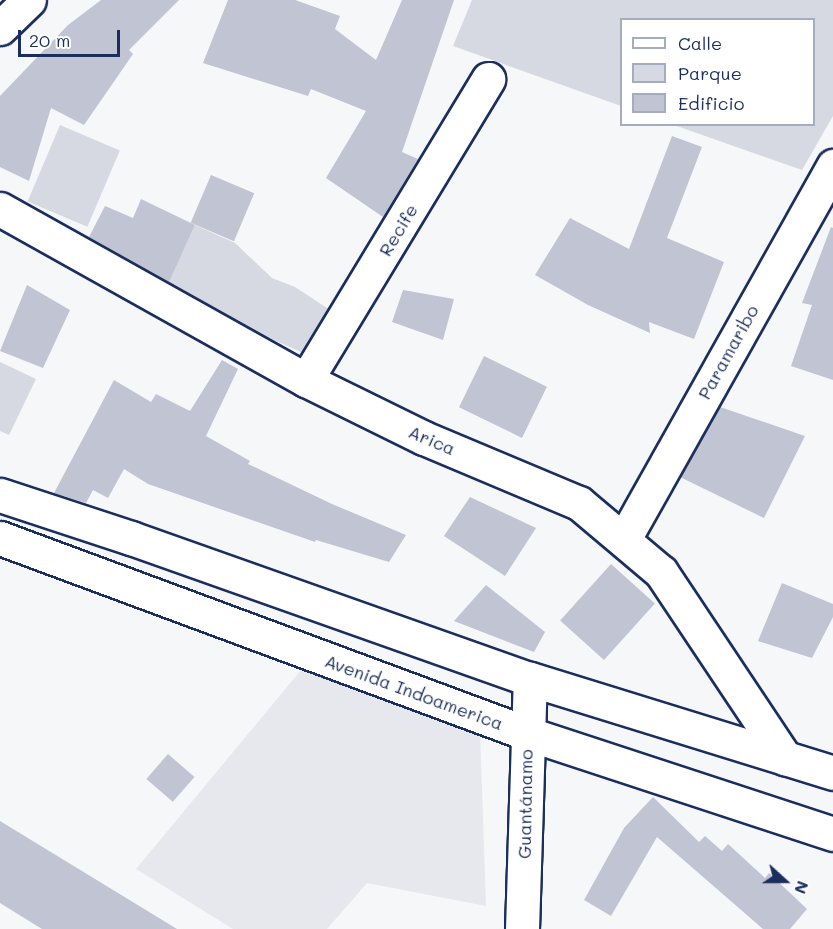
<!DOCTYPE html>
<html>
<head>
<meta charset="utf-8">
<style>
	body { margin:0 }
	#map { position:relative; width:833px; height:929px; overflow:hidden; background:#f6f7f9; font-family:Mali,sans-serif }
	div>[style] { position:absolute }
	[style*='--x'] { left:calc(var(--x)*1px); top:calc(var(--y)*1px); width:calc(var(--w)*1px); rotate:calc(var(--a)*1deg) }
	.built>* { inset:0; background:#e6e8ee }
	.green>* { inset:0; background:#d6d9e2; transform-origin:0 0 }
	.building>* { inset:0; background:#c0c4d3; transform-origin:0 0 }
	.roads { filter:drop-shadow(2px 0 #1b2f5e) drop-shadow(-2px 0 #1b2f5e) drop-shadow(0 2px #1b2f5e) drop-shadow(0 -2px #1b2f5e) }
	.minor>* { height:33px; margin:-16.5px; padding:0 16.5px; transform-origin:16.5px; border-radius:16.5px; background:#fff }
	.major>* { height:33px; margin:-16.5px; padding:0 16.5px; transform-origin:16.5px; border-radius:16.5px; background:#fff }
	span { translate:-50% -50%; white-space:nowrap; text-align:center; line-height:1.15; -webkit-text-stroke:5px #fff; paint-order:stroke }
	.street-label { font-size:18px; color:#1b2f5e }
	.legend { position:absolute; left:620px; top:18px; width:195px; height:108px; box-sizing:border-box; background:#fff; border:2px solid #a4acbf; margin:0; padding:8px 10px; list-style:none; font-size:18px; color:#1b2f5e }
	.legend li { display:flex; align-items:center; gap:12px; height:30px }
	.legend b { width:30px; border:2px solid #a4acbf }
	.north { position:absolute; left:755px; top:851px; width:60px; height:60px; -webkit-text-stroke:4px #fff; paint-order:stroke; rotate:111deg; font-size:16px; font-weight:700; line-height:24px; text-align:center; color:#1b2f5e }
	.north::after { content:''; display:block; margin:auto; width:21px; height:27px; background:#1b2f5e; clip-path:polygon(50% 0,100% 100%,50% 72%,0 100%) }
	.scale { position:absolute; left:18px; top:30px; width:102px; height:27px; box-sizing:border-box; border:3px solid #1b2f5e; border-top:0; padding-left:8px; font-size:18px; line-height:21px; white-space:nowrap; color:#1b2f5e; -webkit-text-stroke:4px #fff; paint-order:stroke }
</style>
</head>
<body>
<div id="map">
	<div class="built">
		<i style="clip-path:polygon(306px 664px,480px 729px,486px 906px,367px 883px,327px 929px,233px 929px,136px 869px)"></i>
	</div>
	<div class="green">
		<i style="clip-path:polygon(472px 0,833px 0,833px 116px,802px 170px,674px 125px,814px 124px,814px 20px,622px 20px,621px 106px,453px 46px)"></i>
		<i style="left:60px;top:125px;width:65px;height:83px;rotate:23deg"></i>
		<i style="clip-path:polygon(195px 225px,235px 243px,272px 278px,295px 287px,330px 310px,303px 353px,165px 290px)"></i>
		<i style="clip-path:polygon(0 362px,36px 379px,9px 435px,0 431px)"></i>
	</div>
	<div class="building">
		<i style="clip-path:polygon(101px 0,179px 0,129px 50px,133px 54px,84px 125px,51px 108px,29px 181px,0 167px,0 96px,68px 25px)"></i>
		<i style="clip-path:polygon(228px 0,295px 0,340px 16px,335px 29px,376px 60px,402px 0,454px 0,402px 152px,418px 159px,383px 217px,326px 178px,366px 111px,311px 89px,308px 96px,203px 63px)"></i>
		<i style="clip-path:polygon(672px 136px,702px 147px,667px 238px,724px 262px,694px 339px,649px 322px,650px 333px,588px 305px,535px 275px,570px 218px,629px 249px)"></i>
		<i style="left:211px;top:175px;width:47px;height:52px;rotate:23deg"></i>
		<i style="clip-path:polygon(141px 199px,195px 225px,169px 282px,89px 237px,105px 206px,133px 218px)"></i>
		<i style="clip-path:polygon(831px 227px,833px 228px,833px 380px,791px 366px,812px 305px,802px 303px)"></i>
		<i style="clip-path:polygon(27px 285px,70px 310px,43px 368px,0 351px)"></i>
		<i style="clip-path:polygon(403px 290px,454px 299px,443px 340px,392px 322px)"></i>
		<i style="left:484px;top:356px;width:70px;height:57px;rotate:26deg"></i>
		<i style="clip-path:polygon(222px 360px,238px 369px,206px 436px,250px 461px,248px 464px,332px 504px,406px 535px,389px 562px,316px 540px,315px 542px,148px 484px,124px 469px,108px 498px,93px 490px,86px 503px,54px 493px,114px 380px,151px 402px,156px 394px,190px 411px)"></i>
		<i style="clip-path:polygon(720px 407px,805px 436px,764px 518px,680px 477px)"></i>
		<i style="clip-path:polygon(470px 497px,536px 528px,505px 576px,444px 536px)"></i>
		<i style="left:611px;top:564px;width:59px;height:76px;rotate:42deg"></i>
		<i style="clip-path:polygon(782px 583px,833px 604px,833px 617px,812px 658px,758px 641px)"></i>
		<i style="clip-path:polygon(486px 585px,545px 632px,534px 652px,454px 621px)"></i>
		<i style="left:168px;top:754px;width:35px;height:33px;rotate:41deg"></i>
		<i style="clip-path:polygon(653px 797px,699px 842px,705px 836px,722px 851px,728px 844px,765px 878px,769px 873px,807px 909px,790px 929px,763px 929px,657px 837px,611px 916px,584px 900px,624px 828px)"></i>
		<i style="clip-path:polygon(0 821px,177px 929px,42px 929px,0 903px)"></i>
	</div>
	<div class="roads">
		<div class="minor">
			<i style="--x:0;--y:28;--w:40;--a:-44"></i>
			<i style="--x:0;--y:209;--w:351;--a:29.2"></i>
			<i style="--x:306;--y:380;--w:131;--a:26.2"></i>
			<i style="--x:424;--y:438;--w:168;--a:22.8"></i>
			<i style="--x:579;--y:503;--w:107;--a:40.1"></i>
			<i style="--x:661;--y:572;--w:224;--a:56.3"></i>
			<i style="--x:306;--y:380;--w:352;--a:-58.8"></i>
			<i style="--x:624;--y:539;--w:428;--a:-60.7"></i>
			<i style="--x:522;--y:929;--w:250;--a:-88.2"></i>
		</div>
		<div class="major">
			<i style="--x:0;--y:495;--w:138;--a:18.2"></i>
			<i style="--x:131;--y:538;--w:423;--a:19.5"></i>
			<i style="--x:530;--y:679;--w:317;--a:17.2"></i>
			<i style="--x:0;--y:538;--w:561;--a:20.34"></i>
			<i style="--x:526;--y:733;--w:323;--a:18.2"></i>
		</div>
	</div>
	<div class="street-label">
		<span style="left:398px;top:230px;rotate:-59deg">Recife</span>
		<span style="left:728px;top:352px;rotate:-61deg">Paramaribo</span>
		<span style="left:432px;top:440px;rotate:23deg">Arica</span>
		<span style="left:414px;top:692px;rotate:20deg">Avenida Indoamerica</span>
		<span style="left:525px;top:804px;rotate:-89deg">Guantánamo</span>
	</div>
	<ul class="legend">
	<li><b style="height:8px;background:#fff"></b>Calle</li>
	<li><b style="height:16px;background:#d6d9e2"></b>Parque</li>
	<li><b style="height:16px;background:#c0c4d3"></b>Edificio</li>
	</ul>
	<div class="north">N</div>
	<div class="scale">20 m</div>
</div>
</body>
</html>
